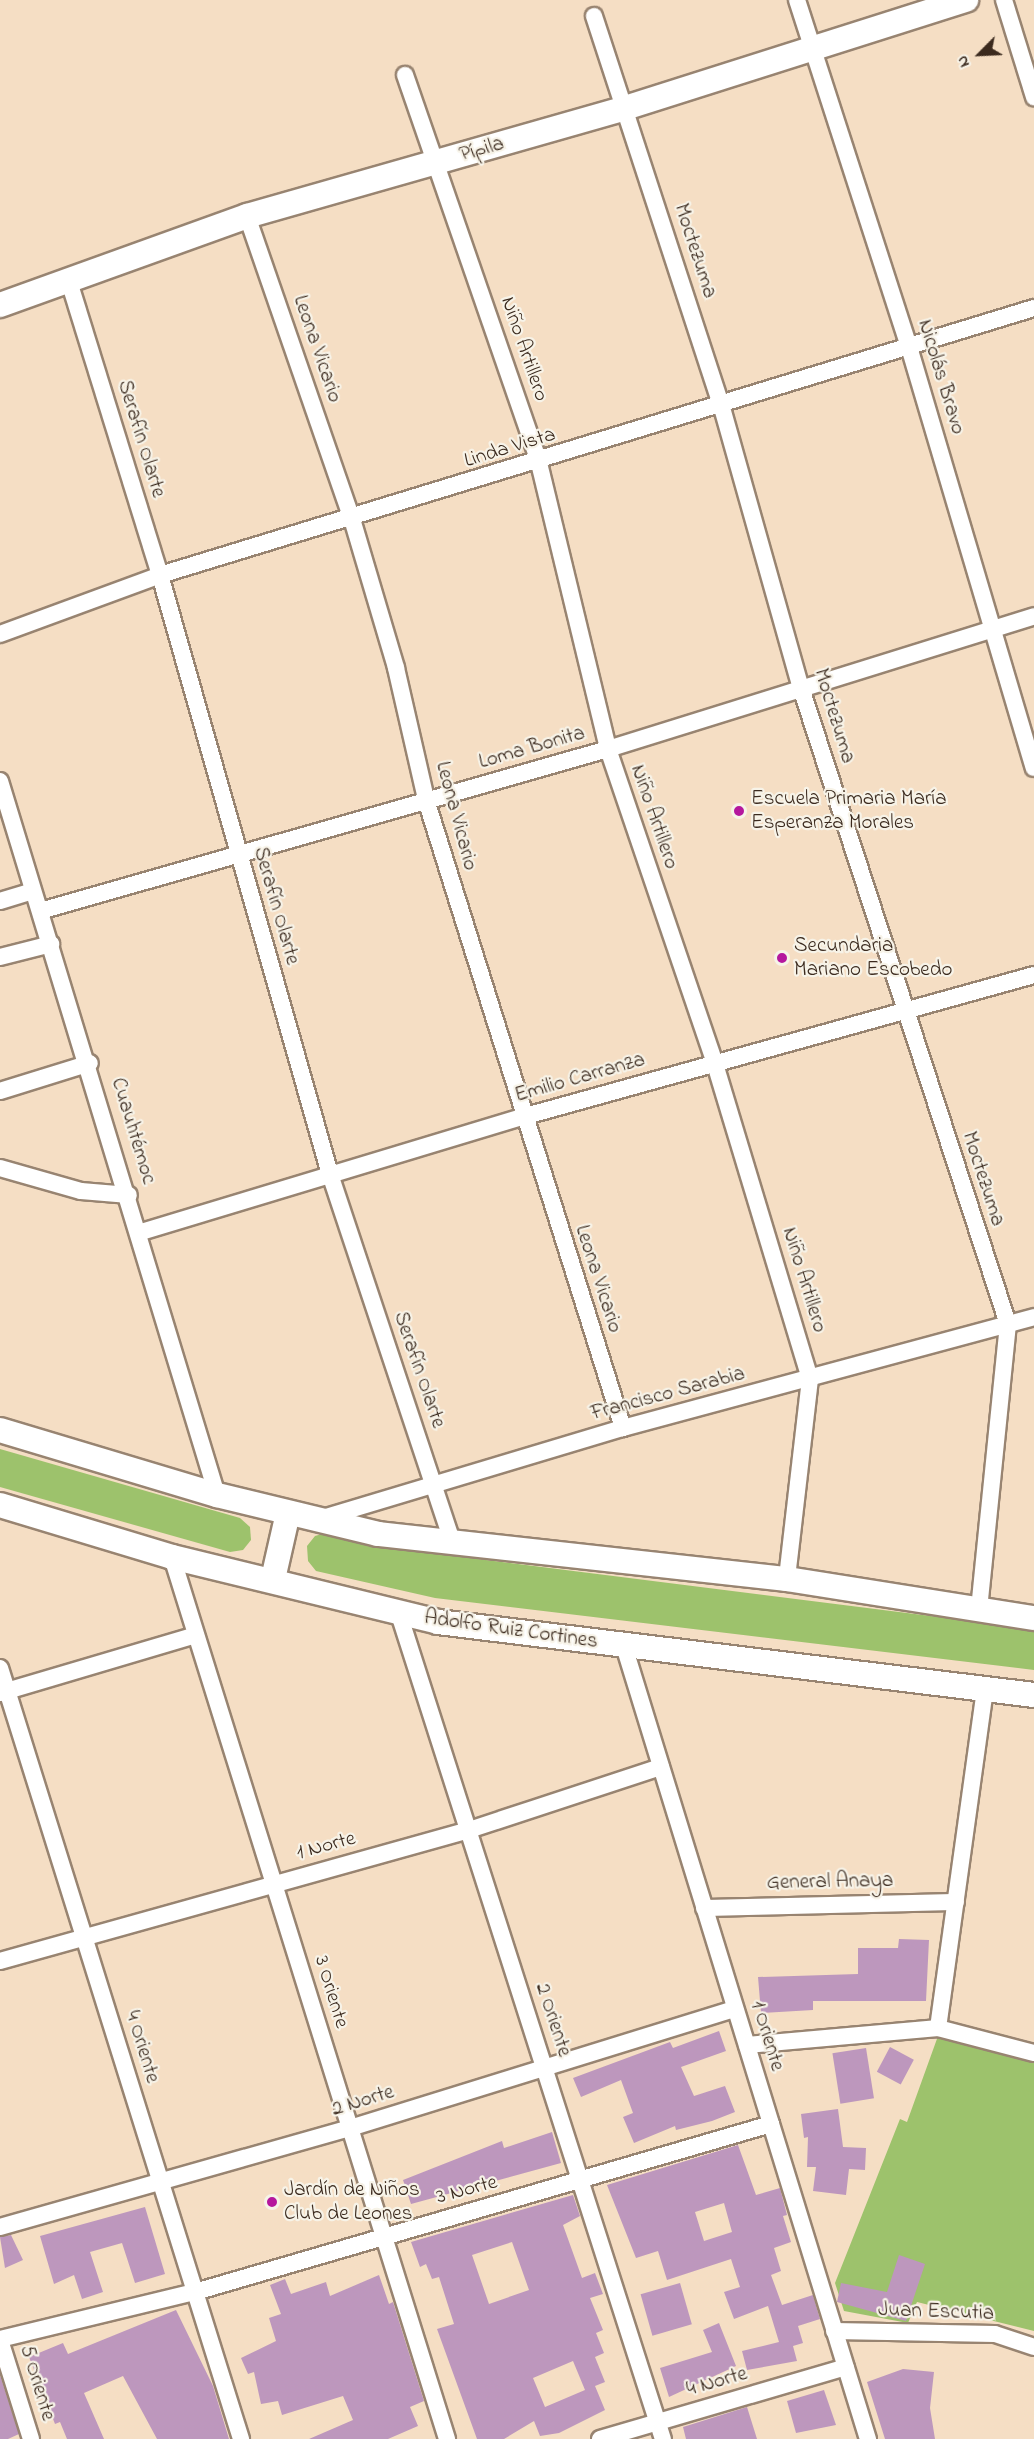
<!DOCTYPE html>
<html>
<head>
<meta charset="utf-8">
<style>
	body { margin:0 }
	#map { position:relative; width:1034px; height:2439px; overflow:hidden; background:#f5dec4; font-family:"Indie Flower",sans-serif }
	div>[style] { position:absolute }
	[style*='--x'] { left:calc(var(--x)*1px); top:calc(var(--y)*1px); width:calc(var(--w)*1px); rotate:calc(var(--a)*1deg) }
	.green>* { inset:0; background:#9dc26c }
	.building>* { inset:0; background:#bd97bd; transform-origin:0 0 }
	.roads { filter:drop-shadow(2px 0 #988471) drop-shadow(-2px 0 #988471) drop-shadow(0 2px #988471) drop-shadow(0 -2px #988471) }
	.minor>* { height:16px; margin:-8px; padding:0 8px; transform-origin:8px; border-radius:8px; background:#fff }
	.secondary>* { height:24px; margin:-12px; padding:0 12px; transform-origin:12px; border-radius:12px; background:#fff }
	.dots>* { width:16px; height:16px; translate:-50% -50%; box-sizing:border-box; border:3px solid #f7f3e8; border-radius:50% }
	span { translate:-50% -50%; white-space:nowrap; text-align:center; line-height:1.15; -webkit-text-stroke:4.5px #f7f3e8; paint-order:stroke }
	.street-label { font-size:21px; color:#3b2a1e }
	.poi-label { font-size:21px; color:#3b2a1e }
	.left { translate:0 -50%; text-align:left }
	.north { position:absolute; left:950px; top:24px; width:60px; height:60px; -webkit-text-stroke:4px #f7f3e8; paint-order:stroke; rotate:246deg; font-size:16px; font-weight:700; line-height:24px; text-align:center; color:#3b2a1e }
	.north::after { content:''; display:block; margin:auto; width:21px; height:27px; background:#3b2a1e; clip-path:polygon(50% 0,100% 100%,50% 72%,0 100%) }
</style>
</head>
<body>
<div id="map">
	<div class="green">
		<i style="clip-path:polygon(0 1449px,240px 1518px,250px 1527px,251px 1540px,243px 1550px,230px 1552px,0 1487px)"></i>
		<i style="clip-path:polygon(329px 1532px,414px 1551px,1034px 1629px,1034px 1670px,435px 1598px,316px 1571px,308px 1561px,307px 1546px,315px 1536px)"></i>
		<i style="clip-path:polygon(938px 2036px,1034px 2063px,1034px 2331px,917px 2302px,908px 2323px,844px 2311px,835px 2283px,900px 2119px,907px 2122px)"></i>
	</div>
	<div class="building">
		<i style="clip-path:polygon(899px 1939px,929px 1940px,926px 2001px,813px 2001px,813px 2010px,761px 2013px,758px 1977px,858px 1974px,858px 1948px,898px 1948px)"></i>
		<i style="clip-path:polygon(719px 2031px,726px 2051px,681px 2067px,694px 2096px,725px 2086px,735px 2112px,712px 2121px,676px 2130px,675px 2126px,634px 2143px,623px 2117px,633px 2113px,621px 2080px,581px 2097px,573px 2078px,670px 2042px,673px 2048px)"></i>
		<i style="left:890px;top:2047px;width:27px;height:28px;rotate:28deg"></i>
		<i style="left:866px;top:2048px;width:51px;height:34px;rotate:81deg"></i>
		<i style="clip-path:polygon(838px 2109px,843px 2147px,866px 2148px,865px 2170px,849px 2169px,846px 2195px,813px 2191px,816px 2167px,807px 2167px,808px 2137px,804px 2138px,801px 2114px)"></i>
		<i style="clip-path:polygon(552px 2132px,561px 2163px,411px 2204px,403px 2180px,502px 2141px,504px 2148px)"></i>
		<i style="clip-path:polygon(evenodd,738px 2145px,756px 2195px,780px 2188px,787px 2215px,783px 2216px,791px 2242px,774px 2248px,781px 2271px,771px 2275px,782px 2305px,813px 2295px,820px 2319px,798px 2326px,803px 2343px,793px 2346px,797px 2361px,747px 2370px,742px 2351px,779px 2342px,768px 2306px,734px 2319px,724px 2292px,740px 2287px,731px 2259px,667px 2280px,658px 2251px,636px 2258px,607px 2185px,738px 2145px,724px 2203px,732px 2232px,704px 2241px,695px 2212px,724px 2203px)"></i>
		<i style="clip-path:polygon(evenodd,573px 2195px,580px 2216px,563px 2225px,582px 2278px,595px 2273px,603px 2294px,590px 2298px,603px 2330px,596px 2333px,604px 2353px,595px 2357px,605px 2382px,595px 2386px,605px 2410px,559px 2433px,540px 2436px,534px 2421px,504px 2439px,477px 2439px,437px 2329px,454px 2324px,439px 2277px,432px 2279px,426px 2264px,420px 2267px,411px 2242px,573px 2195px,512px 2242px,529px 2290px,489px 2304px,472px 2255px,512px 2242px,573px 2195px,573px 2361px,585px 2390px,545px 2407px,533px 2378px,573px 2361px)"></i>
		<i style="clip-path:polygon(145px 2207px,165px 2274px,135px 2283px,122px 2243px,90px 2252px,103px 2292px,82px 2299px,74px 2275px,54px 2284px,40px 2236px)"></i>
		<i style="clip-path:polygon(11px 2235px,23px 2260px,5px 2268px,0 2237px)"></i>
		<i style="clip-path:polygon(899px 2255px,925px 2264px,906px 2321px,837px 2302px,841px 2283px,887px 2292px)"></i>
		<i style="clip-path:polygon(379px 2275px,389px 2304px,393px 2302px,424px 2401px,410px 2407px,418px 2426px,388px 2439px,309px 2439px,353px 2420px,343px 2396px,282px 2415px,278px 2401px,261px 2404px,254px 2372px,248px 2374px,241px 2358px,276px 2341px,269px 2318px,281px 2314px,270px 2285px,285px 2279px,291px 2294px,326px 2282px,330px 2296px)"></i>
		<i style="left:680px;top:2283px;width:43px;height:41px;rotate:74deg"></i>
		<i style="clip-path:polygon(176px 2310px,213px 2386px,229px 2439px,157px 2439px,123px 2376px,84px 2393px,104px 2439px,67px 2439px,60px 2422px,55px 2424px,29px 2357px,63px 2343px,68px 2354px)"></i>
		<i style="clip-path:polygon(719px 2323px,736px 2366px,669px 2397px,660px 2368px,712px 2352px,703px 2330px)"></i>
		<i style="clip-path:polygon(903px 2369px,934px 2372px,930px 2408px,935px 2439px,885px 2439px,867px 2382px)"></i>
		<i style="clip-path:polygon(0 2375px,19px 2434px,8px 2439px,0 2439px)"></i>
		<i style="clip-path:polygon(824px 2390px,836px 2425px,796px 2433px,787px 2401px)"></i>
		<i style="clip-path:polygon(747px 2407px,757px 2439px,686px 2439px,683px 2427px)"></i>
	</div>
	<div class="roads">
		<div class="minor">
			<i style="--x:797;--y:0;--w:365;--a:72.1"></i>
			<i style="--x:909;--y:347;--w:439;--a:73.5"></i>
			<i style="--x:1004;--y:0;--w:102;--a:72.8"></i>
			<i style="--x:594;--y:16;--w:408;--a:71.9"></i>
			<i style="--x:721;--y:404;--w:295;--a:74.3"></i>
			<i style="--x:801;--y:688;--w:669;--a:71.97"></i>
			<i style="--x:1008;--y:1324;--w:288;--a:95.8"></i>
			<i style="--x:405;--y:75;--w:410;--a:70.9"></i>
			<i style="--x:539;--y:463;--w:294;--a:76.4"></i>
			<i style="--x:608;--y:749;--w:333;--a:71.2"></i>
			<i style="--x:715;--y:1064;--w:329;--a:73.2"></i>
			<i style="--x:810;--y:1379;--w:201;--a:96.6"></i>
			<i style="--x:247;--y:216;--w:321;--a:70.9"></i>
			<i style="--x:352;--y:519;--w:155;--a:73.5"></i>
			<i style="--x:396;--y:668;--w:139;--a:77.1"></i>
			<i style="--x:427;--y:803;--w:655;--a:72.59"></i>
			<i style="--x:68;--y:278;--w:311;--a:72.8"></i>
			<i style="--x:160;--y:575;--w:623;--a:74.16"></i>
			<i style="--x:330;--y:1174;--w:389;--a:71.6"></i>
			<i style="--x:0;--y:634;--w:171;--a:-20.2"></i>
			<i style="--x:160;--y:575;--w:914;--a:-16.99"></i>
			<i style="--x:0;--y:781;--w:746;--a:73.09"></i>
			<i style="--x:0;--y:901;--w:34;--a:-17"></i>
			<i style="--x:40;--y:911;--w:591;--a:-15.92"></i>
			<i style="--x:608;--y:749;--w:446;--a:-17.3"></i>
			<i style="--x:0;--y:957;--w:53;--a:-14.3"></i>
			<i style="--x:0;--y:1091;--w:94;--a:-17.3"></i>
			<i style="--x:0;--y:1168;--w:84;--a:15.9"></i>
			<i style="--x:81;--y:1191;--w:48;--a:4.8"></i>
			<i style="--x:141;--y:1232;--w:398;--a:-16.8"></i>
			<i style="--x:522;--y:1117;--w:531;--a:-15.5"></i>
			<i style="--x:319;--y:1519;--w:317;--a:-16.7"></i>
			<i style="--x:623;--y:1428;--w:426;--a:-15.1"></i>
			<i style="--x:172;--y:1557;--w:924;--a:72.68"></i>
			<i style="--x:399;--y:1614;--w:866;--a:72.26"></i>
			<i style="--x:624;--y:1646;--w:830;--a:72.9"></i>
			<i style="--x:0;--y:1668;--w:808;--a:72.64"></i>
			<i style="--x:0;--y:1693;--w:204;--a:-16.5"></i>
			<i style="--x:704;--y:1908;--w:252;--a:-1.4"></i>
			<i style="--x:0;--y:1961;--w:487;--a:-15.6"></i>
			<i style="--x:469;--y:1830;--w:202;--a:-18.2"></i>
			<i style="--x:938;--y:2028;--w:343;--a:-82.1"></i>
			<i style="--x:747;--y:2045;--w:192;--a:-5.1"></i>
			<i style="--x:938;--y:2028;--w:99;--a:14.6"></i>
			<i style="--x:0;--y:2227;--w:364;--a:-15.8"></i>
			<i style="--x:350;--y:2128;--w:403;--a:-17.2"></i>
			<i style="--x:834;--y:2331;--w:161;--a:1.1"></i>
			<i style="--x:995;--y:2334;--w:41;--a:18.4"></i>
			<i style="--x:0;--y:2339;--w:201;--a:-13.6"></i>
			<i style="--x:195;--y:2292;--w:600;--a:-16.26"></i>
			<i style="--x:0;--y:2340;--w:104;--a:72.6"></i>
			<i style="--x:600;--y:2439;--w:256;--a:-16.3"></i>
		</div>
		<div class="secondary">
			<i style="--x:0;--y:305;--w:263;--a:-19.8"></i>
			<i style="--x:247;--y:216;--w:393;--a:-15.9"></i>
			<i style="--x:625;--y:108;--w:358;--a:-17.6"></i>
			<i style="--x:0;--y:1430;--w:227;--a:16.7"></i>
			<i style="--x:217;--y:1495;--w:166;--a:13.6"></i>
			<i style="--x:378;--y:1534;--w:411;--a:6.3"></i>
			<i style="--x:787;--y:1579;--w:250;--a:9"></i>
			<i style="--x:0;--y:1505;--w:180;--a:16.8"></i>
			<i style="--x:172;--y:1557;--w:274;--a:13.7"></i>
			<i style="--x:438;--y:1622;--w:600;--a:6.98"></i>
			<i style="--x:273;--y:1579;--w:68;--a:-77.2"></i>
		</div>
	</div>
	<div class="dots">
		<i style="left:739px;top:811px;background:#b5179e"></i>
		<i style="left:782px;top:958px;background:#b5179e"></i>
		<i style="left:272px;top:2202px;background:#b5179e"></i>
	</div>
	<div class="street-label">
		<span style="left:482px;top:150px;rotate:-17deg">Pípila</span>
		<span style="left:695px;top:251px;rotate:72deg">Moctezuma</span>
		<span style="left:317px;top:349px;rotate:71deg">Leona Vicario</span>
		<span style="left:524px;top:349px;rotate:71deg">Niño Artillero</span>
		<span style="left:941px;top:377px;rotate:73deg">Nicolás Bravo</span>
		<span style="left:141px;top:439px;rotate:73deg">Serafín Olarte</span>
		<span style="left:510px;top:448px;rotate:-17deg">Linda Vista</span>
		<span style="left:834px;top:716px;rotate:73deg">Moctezuma</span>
		<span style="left:532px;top:748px;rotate:-16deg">Loma Bonita</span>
		<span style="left:456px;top:816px;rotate:75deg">Leona Vicario</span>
		<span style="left:654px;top:817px;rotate:71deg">Niño Artillero</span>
		<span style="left:276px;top:906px;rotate:74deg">Serafín Olarte</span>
		<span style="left:580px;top:1078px;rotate:-16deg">Emilio Carranza</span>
		<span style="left:133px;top:1131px;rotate:73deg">Cuauhtémoc</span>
		<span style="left:983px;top:1179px;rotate:72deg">Moctezuma</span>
		<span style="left:598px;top:1279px;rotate:72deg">Leona Vicario</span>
		<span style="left:804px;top:1280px;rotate:73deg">Niño Artillero</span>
		<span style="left:419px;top:1370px;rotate:71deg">Serafín Olarte</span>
		<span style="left:668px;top:1394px;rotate:-15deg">Francisco Sarabia</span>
		<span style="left:511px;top:1630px;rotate:8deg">Adolfo Ruiz Cortines</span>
		<span style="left:326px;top:1846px;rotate:-15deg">1 Norte</span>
		<span style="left:830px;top:1882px;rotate:-1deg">General Anaya</span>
		<span style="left:331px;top:1992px;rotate:73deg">3 Oriente</span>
		<span style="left:553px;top:2020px;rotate:72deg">2 Oriente</span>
		<span style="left:767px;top:2036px;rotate:73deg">1 Oriente</span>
		<span style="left:142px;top:2047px;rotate:73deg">4 Oriente</span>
		<span style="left:363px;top:2101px;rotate:-17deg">2 Norte</span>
		<span style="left:467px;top:2190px;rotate:-15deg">3 Norte</span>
		<span style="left:936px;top:2312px;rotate:2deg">Juan Escutia</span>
		<span style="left:717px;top:2382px;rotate:-16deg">4 Norte</span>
		<span style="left:37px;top:2383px;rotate:73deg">5 Oriente</span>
	</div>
	<div class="poi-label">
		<span class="left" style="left:751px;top:811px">Escuela Primaria María<br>Esperanza Morales</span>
		<span class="left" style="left:794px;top:958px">Secundaria<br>Mariano Escobedo</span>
		<span class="left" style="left:284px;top:2202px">Jardín de Niños<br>Club de Leones</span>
	</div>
	<div class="north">N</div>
</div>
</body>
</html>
